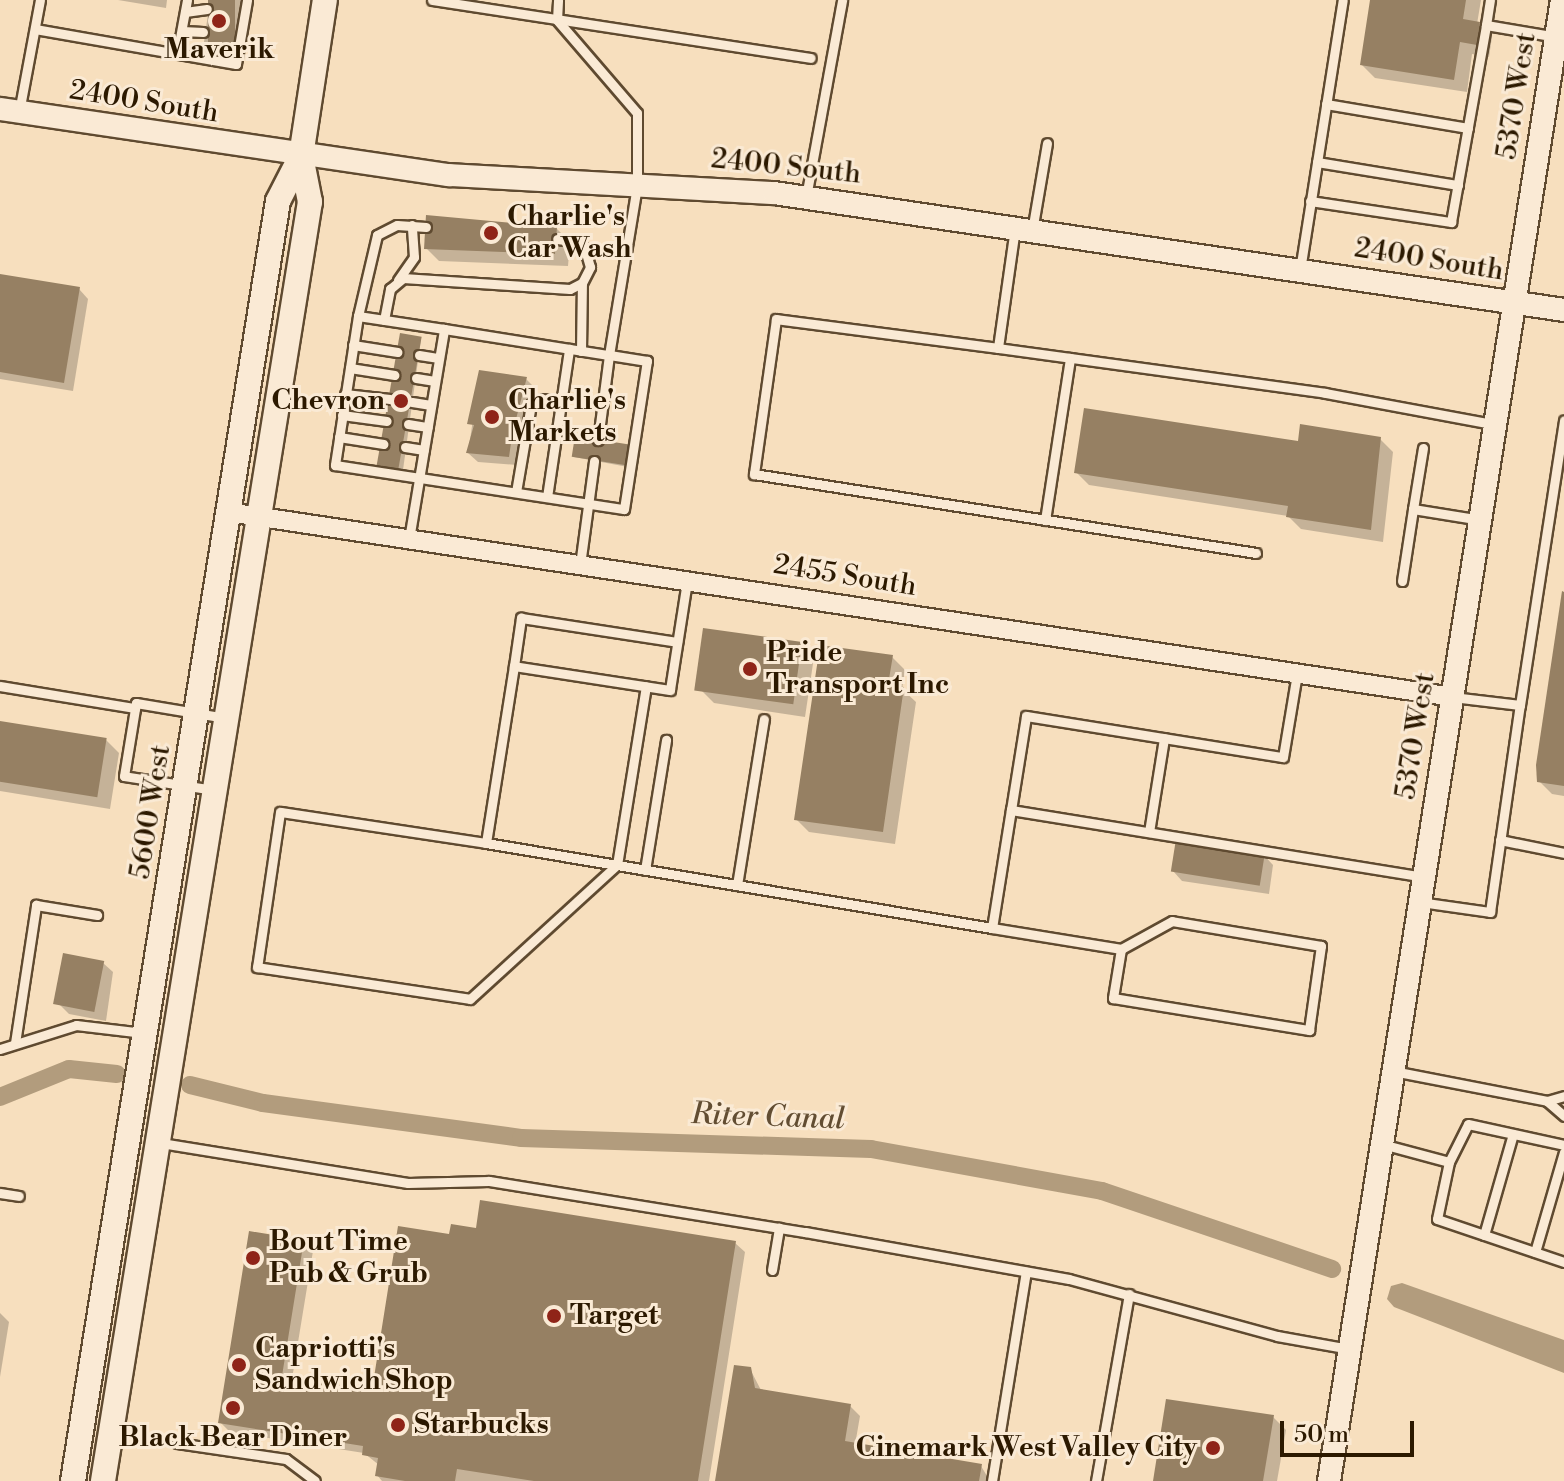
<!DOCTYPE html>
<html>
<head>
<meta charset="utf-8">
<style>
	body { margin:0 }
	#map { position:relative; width:1564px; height:1481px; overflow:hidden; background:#f7dfbe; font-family:"Libre Bodoni",serif }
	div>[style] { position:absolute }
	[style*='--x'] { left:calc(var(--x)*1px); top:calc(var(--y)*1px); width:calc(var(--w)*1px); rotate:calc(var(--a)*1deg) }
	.water>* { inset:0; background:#b29c7d }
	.shadow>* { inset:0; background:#0003 }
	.canal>* { height:18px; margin:-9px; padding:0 9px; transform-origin:9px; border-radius:9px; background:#b29c7d }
	.building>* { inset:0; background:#968063; transform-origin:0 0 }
	.roads { filter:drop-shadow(2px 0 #5f4a30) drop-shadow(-2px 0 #5f4a30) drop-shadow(0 2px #5f4a30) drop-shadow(0 -2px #5f4a30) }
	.service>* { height:9px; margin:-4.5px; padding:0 4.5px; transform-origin:4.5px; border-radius:4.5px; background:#faead5 }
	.minor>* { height:18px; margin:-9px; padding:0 9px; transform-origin:9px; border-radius:9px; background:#faead5 }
	.tertiary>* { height:22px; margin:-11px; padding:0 11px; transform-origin:11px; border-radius:11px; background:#faead5 }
	.secondary>* { height:24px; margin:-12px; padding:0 12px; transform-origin:12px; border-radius:12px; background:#faead5 }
	.dots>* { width:22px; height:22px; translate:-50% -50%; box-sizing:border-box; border:4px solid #faead5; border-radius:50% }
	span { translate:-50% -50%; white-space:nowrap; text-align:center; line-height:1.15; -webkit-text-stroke:6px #faead5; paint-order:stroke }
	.poi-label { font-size:28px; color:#2c1900; font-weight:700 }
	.left { translate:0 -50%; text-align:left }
	.right { translate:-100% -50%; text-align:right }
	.street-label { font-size:28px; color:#2c1900 }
	.water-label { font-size:30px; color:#624d32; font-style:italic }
	.scale { position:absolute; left:1280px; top:1421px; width:134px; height:36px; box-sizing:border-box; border:4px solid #2c1900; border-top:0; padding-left:10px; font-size:24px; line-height:28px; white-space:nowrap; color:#2c1900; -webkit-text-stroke:6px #faead5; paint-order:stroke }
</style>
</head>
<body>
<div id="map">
	<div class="water">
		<i style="clip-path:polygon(1402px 1283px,1564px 1340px,1564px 1373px,1394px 1307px,1387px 1299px,1391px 1286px)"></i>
	</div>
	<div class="shadow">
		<i style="clip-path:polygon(118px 0,167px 0,166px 8px)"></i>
		<i style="clip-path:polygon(210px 0,250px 0,240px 66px,216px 62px,203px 49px)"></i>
		<i style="clip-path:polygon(1372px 0,1481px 0,1477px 24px,1492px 37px,1489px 57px,1472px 54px,1467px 92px,1375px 78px,1362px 65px)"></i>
		<i style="clip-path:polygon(557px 229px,570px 242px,568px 266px,439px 261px,426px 248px)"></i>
		<i style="clip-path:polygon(0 276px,79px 289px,88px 299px,73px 391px,0 379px)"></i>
		<i style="clip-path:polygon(421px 339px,403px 470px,384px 467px,382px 465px)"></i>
		<i style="clip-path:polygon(480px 372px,526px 379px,535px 388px,518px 465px,478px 462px,468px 453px)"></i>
		<i style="clip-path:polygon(1380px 439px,1393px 452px,1383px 542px,1301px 529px,1288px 516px,1089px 485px,1076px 472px,1299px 443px)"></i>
		<i style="clip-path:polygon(628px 447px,628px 467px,574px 457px)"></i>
		<i style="clip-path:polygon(1564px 593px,1564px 796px,1552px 794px,1539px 781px)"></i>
		<i style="clip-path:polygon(801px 644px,814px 657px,805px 717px,714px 703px,701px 690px)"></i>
		<i style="clip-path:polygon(892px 657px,905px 670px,902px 689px,916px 702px,895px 844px,809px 832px,796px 819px)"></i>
		<i style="clip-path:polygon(0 723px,106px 740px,119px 753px,110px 809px,0 791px)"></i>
		<i style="clip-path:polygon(1264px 855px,1273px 865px,1269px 894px,1182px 881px,1173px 871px)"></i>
		<i style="clip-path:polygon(103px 963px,113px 972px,106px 1021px,69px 1014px,59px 1004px)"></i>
		<i style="clip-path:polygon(477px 1230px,735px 1243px,745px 1252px,709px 1481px,382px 1481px,377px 1475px,379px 1465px,364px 1453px,230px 1432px,220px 1422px,303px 1242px,313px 1251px,292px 1379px,373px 1392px,450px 1237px)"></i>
		<i style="clip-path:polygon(0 1313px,9px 1322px,0 1377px)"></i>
		<i style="clip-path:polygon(750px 1369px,762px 1392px,850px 1406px,860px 1416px,855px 1445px,981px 1466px,990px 1481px,717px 1481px)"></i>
		<i style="clip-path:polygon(1273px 1417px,1286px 1430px,1277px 1481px,1155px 1481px)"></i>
	</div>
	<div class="canal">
		<i style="--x:190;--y:1085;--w:75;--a:13.9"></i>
		<i style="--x:263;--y:1103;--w:260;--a:7.7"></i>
		<i style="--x:521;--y:1138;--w:350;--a:1.8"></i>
		<i style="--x:871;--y:1149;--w:235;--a:10.3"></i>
		<i style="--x:1102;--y:1191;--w:243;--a:18.7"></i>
		<i style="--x:0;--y:1097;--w:74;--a:-22.1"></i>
		<i style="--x:69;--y:1069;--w:48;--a:5.9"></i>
	</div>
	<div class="building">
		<i style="left:208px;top:0;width:27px;height:50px"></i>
		<i style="clip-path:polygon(1370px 0,1466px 0,1463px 19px,1480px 22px,1477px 45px,1460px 42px,1454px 80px,1360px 65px)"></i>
		<i style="clip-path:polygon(426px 215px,557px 227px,555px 254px,424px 249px)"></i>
		<i style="clip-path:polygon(0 274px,80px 287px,64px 383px,0 372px)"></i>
		<i style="left:400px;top:333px;width:22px;height:134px;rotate:10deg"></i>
		<i style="clip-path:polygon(479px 370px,527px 377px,515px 423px,519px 423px,516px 444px,511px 443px,509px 457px,466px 453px,474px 425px,467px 424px)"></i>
		<i style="clip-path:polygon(1084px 408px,1298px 441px,1300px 424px,1381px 437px,1371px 530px,1286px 517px,1288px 506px,1074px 473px)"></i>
		<i style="left:575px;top:436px;width:55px;height:21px;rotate:9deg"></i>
		<i style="clip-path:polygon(1562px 591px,1564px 592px,1564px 786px,1537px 782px,1536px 765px)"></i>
		<i style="left:703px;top:628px;width:100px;height:63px;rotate:8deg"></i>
		<i style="clip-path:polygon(820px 645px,893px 655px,888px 685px,904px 687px,883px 832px,794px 820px)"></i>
		<i style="left:0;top:721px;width:108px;height:60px;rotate:9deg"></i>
		<i style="left:1176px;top:839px;width:90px;height:33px;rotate:9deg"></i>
		<i style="left:63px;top:953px;width:42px;height:52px;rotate:11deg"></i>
		<i style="clip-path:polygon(480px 1200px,736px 1241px,698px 1481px,534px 1481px,457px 1469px,455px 1481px,405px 1481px,375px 1476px,378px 1458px,362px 1455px,363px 1446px,218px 1423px,249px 1231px,304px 1240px,282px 1376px,372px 1390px,398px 1226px,449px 1234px,451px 1224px,476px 1228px)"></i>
		<i style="clip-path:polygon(734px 1365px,751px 1367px,755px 1388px,851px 1404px,845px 1441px,982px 1464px,979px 1481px,715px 1481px)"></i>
		<i style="clip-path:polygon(1166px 1399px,1274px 1415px,1263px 1481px,1153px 1481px)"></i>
	</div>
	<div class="roads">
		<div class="service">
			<i style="--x:432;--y:0;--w:383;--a:8.7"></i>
			<i style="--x:185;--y:12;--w:22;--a:-8"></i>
			<i style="--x:1486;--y:25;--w:25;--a:-81"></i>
			<i style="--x:35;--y:29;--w:204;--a:9.9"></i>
			<i style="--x:236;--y:64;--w:65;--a:-80.2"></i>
			<i style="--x:182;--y:31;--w:21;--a:3"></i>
			<i style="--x:177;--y:54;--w:55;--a:-79.5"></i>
			<i style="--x:1326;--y:104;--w:144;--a:9.6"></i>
			<i style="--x:19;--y:112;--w:114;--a:-79.4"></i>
			<i style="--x:1317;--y:162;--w:143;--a:9.3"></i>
			<i style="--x:806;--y:197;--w:200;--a:-79.6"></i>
			<i style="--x:1310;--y:201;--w:143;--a:8.5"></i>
			<i style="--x:1451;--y:222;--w:200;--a:-79.9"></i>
			<i style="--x:1486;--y:25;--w:72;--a:9.6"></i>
			<i style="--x:1015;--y:228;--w:121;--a:98.1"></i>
			<i style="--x:998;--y:348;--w:224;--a:-172.6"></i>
			<i style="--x:776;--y:319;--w:157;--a:98.1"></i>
			<i style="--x:754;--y:474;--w:508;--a:8.94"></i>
			<i style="--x:1032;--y:231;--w:89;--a:-80.3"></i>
			<i style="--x:1300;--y:270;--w:273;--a:-81"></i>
			<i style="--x:398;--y:280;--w:28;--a:-55"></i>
			<i style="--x:414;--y:257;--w:32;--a:-94"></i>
			<i style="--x:358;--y:316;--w:83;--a:-76.8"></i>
			<i style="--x:377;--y:235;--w:22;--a:-27"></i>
			<i style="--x:397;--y:225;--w:29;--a:4"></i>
			<i style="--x:384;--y:320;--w:32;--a:-79"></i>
			<i style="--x:390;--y:289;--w:17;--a:-40"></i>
			<i style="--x:403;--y:278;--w:167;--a:3.8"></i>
			<i style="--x:570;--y:289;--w:13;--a:-27"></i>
			<i style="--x:582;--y:283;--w:18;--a:-63"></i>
			<i style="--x:590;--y:267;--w:19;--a:-106"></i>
			<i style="--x:585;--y:249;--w:9;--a:-131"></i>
			<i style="--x:579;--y:242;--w:22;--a:-172"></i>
			<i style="--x:444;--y:329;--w:87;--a:-171.4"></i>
			<i style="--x:358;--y:316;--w:151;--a:98.8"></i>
			<i style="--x:335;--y:465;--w:292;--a:8.7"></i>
			<i style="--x:624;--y:509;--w:150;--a:-81.2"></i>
			<i style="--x:647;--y:361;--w:38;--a:-171"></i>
			<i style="--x:609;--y:355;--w:86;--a:97.4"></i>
			<i style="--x:353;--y:345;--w:45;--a:9"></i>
			<i style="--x:998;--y:348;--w:330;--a:7.8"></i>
			<i style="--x:1325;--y:393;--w:171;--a:10.5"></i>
			<i style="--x:581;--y:351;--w:68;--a:-89.2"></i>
			<i style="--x:419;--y:355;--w:20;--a:9"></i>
			<i style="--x:350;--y:368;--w:45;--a:9"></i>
			<i style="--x:416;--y:378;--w:19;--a:9"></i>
			<i style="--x:345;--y:394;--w:45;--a:6.3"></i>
			<i style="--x:412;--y:402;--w:19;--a:9"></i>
			<i style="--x:342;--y:415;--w:45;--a:7.6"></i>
			<i style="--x:408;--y:424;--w:20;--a:9"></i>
			<i style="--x:339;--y:437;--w:45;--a:9"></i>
			<i style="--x:405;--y:447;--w:19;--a:9"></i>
			<i style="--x:1423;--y:448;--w:62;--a:99.3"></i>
			<i style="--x:1413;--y:509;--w:69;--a:9.2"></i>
			<i style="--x:516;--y:492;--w:89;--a:-80.3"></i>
			<i style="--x:531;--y:404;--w:12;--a:-24"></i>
			<i style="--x:542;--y:399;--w:19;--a:9"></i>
			<i style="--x:547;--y:497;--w:150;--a:-81.5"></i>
			<i style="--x:1045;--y:520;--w:164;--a:-81.2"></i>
			<i style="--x:409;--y:539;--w:213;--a:-80.5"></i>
			<i style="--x:444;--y:329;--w:167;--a:9"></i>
			<i style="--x:609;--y:355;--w:172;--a:-80.6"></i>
			<i style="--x:637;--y:185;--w:72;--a:-90"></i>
			<i style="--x:637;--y:113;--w:123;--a:-130.7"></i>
			<i style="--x:557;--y:20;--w:20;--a:-87"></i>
			<i style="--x:580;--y:565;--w:105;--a:-82.3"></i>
			<i style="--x:687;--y:581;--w:110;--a:98.9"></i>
			<i style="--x:670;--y:690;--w:158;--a:-171.3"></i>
			<i style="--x:514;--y:666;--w:179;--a:99"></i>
			<i style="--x:486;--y:843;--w:513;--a:9.54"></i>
			<i style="--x:992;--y:928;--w:120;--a:-80.9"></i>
			<i style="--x:1011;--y:810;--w:418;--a:9.2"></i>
			<i style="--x:1402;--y:581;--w:73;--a:-81.3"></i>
			<i style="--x:514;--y:666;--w:49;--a:-81.7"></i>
			<i style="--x:521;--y:618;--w:158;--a:8.7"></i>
			<i style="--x:0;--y:686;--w:137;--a:9.3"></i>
			<i style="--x:1520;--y:705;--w:288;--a:-81.2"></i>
			<i style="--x:214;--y:790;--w:91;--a:-171.2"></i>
			<i style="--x:124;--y:776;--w:74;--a:-80.7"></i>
			<i style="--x:136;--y:703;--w:91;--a:9.5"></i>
			<i style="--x:1011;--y:810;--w:95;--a:-80.9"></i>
			<i style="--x:1026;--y:716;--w:260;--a:9.1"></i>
			<i style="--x:1283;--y:757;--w:85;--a:-80.5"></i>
			<i style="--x:1149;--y:832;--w:95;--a:-80.9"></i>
			<i style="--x:1500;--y:840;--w:65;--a:11.5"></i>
			<i style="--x:486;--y:843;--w:208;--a:-171.4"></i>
			<i style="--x:280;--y:812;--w:157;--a:98.4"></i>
			<i style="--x:257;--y:967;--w:215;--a:8.5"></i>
			<i style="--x:470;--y:999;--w:199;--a:-42.4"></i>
			<i style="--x:617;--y:865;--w:181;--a:-80.8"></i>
			<i style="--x:645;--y:870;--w:132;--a:-80.8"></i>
			<i style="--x:737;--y:885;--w:168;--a:-80.8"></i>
			<i style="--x:1420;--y:902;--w:71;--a:8.1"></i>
			<i style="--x:1490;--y:912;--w:209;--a:-81.8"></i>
			<i style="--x:1520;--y:705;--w:68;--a:-173.3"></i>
			<i style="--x:992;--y:928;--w:131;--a:9.2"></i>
			<i style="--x:1121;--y:949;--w:50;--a:99.3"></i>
			<i style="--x:1113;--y:998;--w:199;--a:9.3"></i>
			<i style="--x:1309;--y:1030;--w:85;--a:-81.9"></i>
			<i style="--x:1321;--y:946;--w:151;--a:-170.5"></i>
			<i style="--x:1172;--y:921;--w:58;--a:151.2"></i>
			<i style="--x:15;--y:1043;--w:140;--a:-81.3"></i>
			<i style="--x:36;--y:905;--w:62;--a:9.3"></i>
			<i style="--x:0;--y:1049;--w:80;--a:-17.5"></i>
			<i style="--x:76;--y:1025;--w:68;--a:6.7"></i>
			<i style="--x:1393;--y:1071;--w:157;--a:11"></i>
			<i style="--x:1547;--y:1101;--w:18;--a:-16"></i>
			<i style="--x:1547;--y:1101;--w:23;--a:41"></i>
			<i style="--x:161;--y:1143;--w:250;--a:9.2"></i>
			<i style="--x:408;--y:1183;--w:81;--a:-1.4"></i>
			<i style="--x:489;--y:1181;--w:320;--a:9.2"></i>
			<i style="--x:805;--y:1232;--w:268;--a:10.1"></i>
			<i style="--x:1069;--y:1279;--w:216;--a:15.3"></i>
			<i style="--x:1277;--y:1336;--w:73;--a:10.2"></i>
			<i style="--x:1382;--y:1144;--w:69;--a:15"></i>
			<i style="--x:1449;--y:1162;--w:58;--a:101.9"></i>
			<i style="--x:1437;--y:1219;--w:134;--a:18.7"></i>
			<i style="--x:1449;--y:1162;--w:42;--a:-63.4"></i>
			<i style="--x:1468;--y:1124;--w:98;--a:12.3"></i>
			<i style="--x:0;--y:1193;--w:19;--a:9"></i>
			<i style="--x:1484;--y:1235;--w:105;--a:-74"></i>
			<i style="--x:1535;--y:1252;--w:104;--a:-73.8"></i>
			<i style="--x:772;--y:1270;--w:43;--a:-80.5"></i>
			<i style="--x:177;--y:1443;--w:110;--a:8.4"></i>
			<i style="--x:286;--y:1459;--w:36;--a:37"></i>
			<i style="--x:992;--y:1481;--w:212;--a:-80.8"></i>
			<i style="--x:1096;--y:1481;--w:190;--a:-80"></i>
		</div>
		<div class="minor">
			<i style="--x:228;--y:512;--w:1238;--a:8.59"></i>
		</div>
		<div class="tertiary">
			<i style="--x:0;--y:109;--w:454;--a:8.4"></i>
			<i style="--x:449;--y:175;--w:325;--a:3.2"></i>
			<i style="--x:774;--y:193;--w:799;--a:8.42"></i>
			<i style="--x:1329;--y:1481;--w:1499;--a:-81.06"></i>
		</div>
		<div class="secondary">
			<i style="--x:73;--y:1481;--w:1296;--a:-80.9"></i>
			<i style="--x:278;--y:201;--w:51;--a:-62.9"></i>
			<i style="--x:301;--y:156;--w:158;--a:-81.3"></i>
			<i style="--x:103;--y:1481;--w:1296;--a:-80.81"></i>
			<i style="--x:310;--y:202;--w:47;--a:-101.1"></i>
		</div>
	</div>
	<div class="dots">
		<i style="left:219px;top:21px;background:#8f2418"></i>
		<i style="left:491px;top:233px;background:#8f2418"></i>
		<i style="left:401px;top:401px;background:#8f2418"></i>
		<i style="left:492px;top:417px;background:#8f2418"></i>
		<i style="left:750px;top:669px;background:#8f2418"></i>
		<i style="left:253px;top:1258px;background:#8f2418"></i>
		<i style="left:554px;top:1316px;background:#8f2418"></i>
		<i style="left:239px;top:1365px;background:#8f2418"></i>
		<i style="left:233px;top:1408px;background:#8f2418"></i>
		<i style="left:398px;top:1425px;background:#8f2418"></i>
		<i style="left:1213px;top:1448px;background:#8f2418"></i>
	</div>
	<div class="poi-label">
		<span style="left:219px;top:50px">Maverik</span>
		<span class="left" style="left:507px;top:233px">Charlie's<br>Car Wash</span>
		<span class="right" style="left:385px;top:401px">Chevron</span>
		<span class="left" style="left:508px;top:417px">Charlie's<br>Markets</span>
		<span class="left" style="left:766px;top:669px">Pride<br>Transport Inc</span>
		<span class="left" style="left:269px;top:1258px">Bout Time<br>Pub &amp; Grub</span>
		<span class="left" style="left:570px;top:1316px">Target</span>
		<span class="left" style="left:255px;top:1365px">Capriotti's<br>Sandwich Shop</span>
		<span class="left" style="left:414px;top:1425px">Starbucks</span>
		<span style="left:233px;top:1438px">Black Bear Diner</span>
		<span class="right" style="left:1197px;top:1448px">Cinemark West Valley City</span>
	</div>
	<div class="street-label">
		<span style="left:1517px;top:96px;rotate:-81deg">5370 West</span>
		<span style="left:144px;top:102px;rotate:9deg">2400 South</span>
		<span style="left:786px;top:167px;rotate:6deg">2400 South</span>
		<span style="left:1429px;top:260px;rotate:9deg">2400 South</span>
		<span style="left:845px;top:576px;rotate:9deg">2455 South</span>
		<span style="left:1416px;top:736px;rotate:-81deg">5370 West</span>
		<span style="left:151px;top:812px;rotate:-81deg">5600 West</span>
	</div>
	<div class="water-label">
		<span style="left:768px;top:1117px;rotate:2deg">Riter Canal</span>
	</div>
	<div class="scale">50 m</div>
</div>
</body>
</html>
